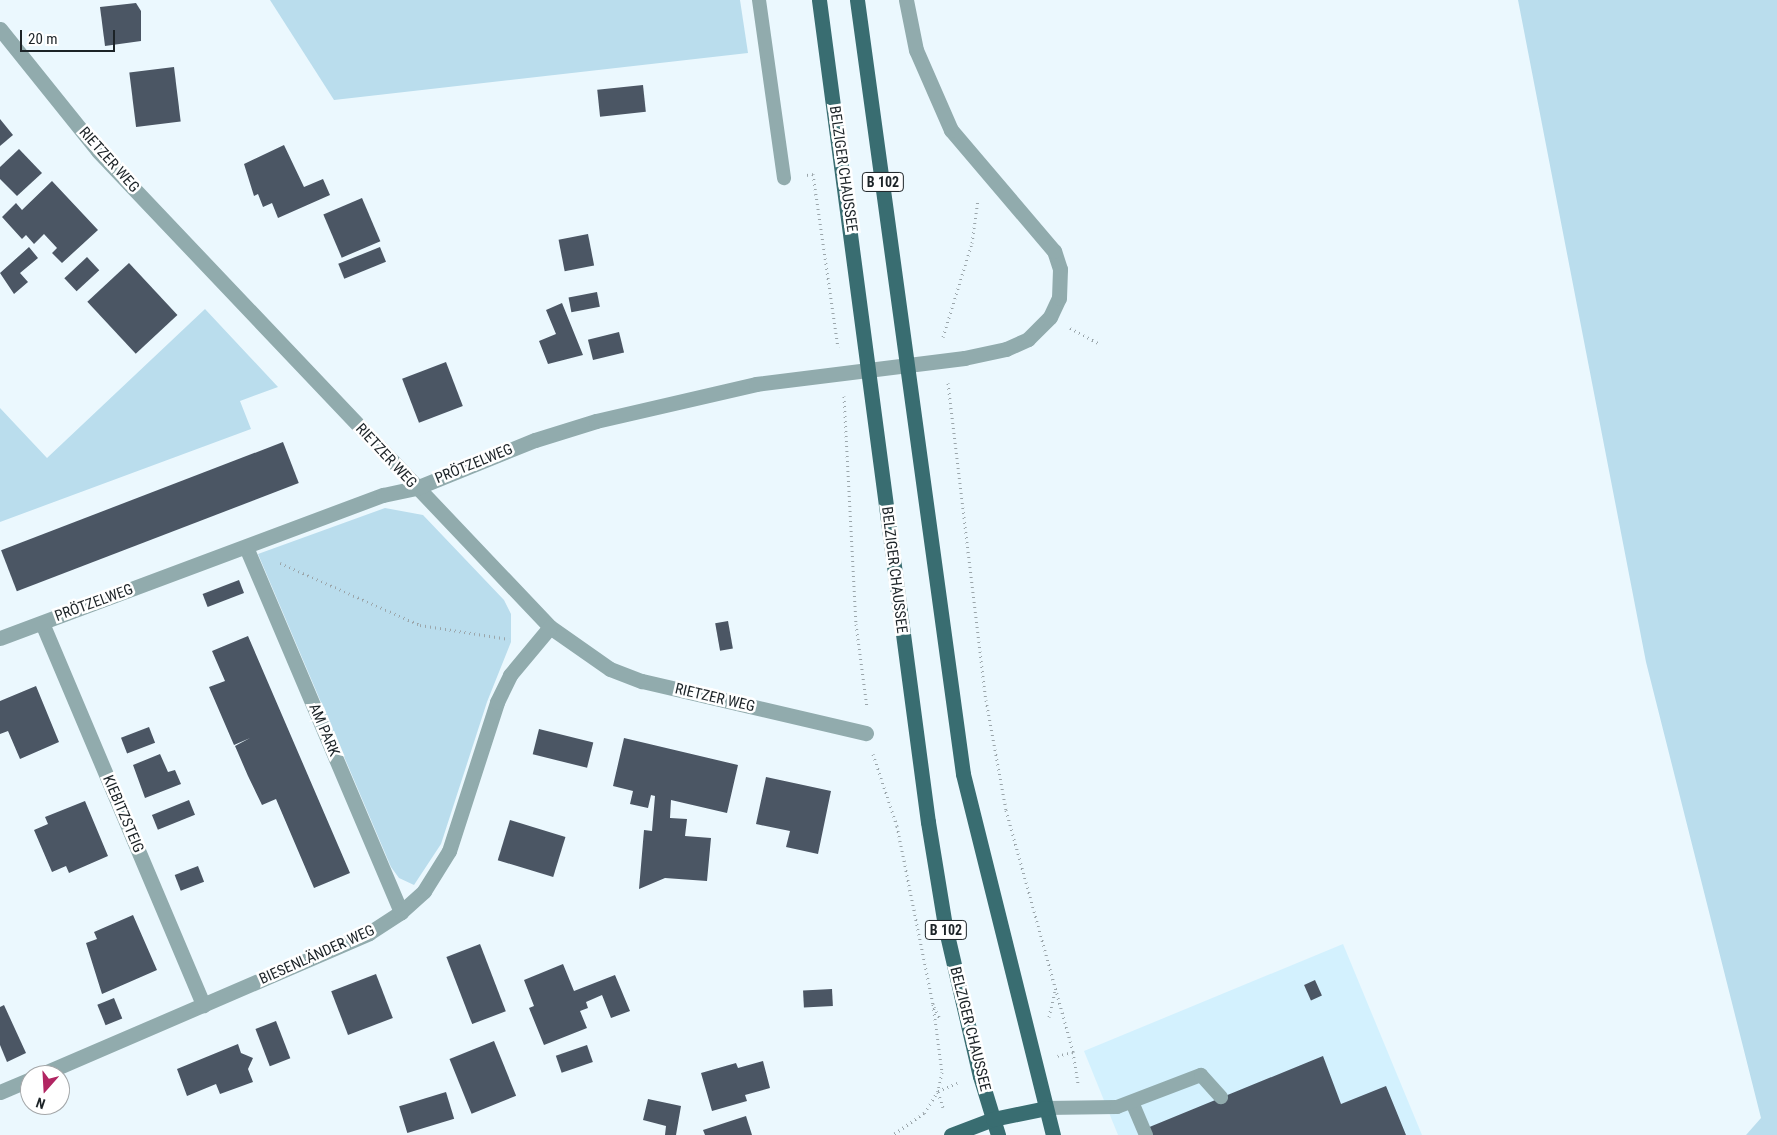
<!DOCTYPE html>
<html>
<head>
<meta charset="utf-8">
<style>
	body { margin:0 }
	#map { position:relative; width:1777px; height:1135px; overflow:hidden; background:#ebf8fe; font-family:"Roboto Condensed",sans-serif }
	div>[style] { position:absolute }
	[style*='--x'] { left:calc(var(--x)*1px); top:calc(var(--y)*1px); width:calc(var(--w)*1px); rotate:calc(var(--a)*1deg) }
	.built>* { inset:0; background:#d3f1fe }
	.green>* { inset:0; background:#badded }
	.building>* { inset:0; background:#4b5664; transform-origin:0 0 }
	.path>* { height:3px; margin-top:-1.5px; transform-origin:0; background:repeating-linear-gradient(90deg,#9ba6ab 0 1px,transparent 0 5px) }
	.lane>* { height:14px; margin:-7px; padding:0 7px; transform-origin:7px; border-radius:7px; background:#91abad }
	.street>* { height:15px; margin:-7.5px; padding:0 7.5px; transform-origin:7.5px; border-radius:7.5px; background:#91abad }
	.primary>* { height:15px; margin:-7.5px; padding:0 7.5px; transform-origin:7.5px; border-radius:7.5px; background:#396d71 }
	span { translate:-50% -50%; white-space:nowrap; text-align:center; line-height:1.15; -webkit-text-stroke:5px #fff; paint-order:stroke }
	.shield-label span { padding:1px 4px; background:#fff; border:1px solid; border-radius:4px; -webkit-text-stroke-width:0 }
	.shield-label { font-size:14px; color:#1c2327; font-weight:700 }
	.street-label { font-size:15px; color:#1c2327 }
	.north { position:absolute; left:20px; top:1065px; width:50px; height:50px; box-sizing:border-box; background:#fff; border:1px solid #a4a7a9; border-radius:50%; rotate:199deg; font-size:14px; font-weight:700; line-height:20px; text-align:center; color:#1c2327 }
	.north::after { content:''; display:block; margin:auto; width:18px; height:22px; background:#b12562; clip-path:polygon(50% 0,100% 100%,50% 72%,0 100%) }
	.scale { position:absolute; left:20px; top:30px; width:95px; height:22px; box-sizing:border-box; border:2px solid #1c2327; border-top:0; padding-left:6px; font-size:15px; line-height:18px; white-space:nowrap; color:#1c2327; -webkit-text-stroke:4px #fff; paint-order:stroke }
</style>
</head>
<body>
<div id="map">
	<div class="built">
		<i style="clip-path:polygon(1343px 944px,1422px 1135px,1118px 1135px,1084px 1051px)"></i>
	</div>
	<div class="green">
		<i style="clip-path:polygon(270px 0,740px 0,748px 53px,334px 100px)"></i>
		<i style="clip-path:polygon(1518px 0,1777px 0,1777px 1135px,1746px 1135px,1761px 1118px,1646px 662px)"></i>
		<i style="clip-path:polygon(205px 309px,278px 387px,240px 401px,251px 429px,0 522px,0 408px,47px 458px)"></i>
		<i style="clip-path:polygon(385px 508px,423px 515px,504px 600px,511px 614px,511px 642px,487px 702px,441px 844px,414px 885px,399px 878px,391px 867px,258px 554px)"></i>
	</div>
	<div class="building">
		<i style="clip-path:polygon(136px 3px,141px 11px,141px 41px,105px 46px,100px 7px)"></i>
		<i style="left:174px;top:67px;width:55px;height:45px;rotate:83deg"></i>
		<i style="left:643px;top:85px;width:27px;height:46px;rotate:84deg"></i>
		<i style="clip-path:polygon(0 119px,13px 135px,0 146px)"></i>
		<i style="clip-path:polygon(284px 145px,304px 187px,323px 179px,330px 195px,278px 218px,272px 203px,263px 207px,258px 194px,254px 196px,244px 164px)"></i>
		<i style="clip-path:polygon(19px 149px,42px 173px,17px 196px,0 179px,0 167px)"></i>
		<i style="clip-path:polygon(52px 181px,98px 230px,62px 263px,52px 253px,57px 248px,44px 234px,34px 244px,26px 235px,22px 239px,2px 217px,16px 203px,22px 210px)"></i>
		<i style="left:362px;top:198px;width:47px;height:42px;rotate:67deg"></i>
		<i style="left:588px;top:234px;width:32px;height:30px;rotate:79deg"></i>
		<i style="clip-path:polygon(29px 247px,38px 258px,20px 273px,28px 282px,14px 294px,0 273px)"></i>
		<i style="left:380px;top:247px;width:16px;height:45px;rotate:68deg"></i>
		<i style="left:87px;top:257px;width:18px;height:31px;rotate:47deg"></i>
		<i style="left:129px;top:263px;width:71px;height:57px;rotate:47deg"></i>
		<i style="left:597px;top:292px;width:15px;height:29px;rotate:79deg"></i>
		<i style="clip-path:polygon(562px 303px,583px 355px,548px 364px,539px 341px,556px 334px,546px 310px)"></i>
		<i style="left:619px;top:332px;width:21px;height:32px;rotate:76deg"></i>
		<i style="left:446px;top:362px;width:47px;height:47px;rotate:69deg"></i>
		<i style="left:283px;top:442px;width:44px;height:302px;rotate:69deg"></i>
		<i style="left:239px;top:580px;width:14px;height:39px;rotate:69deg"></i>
		<i style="left:728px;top:621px;width:28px;height:13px;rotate:80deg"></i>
		<i style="clip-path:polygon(248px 636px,350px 873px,314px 888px,276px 799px,262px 805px,248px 776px,235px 746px,250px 738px,234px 745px,209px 687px,225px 681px,212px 651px)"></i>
		<i style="clip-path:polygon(36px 686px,59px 742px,20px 759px,8px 731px,0 734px,0 701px)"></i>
		<i style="left:149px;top:727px;width:17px;height:30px;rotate:69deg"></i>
		<i style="left:539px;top:729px;width:56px;height:26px;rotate:14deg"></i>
		<i style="clip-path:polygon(624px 738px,738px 765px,727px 813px,671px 800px,670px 818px,687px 819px,685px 836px,711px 838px,707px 881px,665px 878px,639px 889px,644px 830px,652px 831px,655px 796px,651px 795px,648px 808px,630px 804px,633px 791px,613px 786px)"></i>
		<i style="clip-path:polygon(160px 754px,168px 772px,175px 770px,181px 784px,145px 798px,133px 765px)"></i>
		<i style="clip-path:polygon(766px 777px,831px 791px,818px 854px,786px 847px,790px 831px,756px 824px)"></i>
		<i style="left:189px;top:800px;width:16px;height:40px;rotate:68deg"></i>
		<i style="clip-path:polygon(85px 801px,108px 856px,69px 873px,66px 866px,52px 872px,34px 830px,48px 824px,45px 817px)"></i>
		<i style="left:510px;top:820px;width:58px;height:42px;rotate:17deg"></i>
		<i style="left:198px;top:866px;width:17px;height:25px;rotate:69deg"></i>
		<i style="clip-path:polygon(133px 915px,157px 970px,102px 994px,86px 943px,97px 939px,94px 932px)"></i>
		<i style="left:480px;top:944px;width:72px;height:36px;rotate:69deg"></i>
		<i style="clip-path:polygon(563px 964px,574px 991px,615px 975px,630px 1011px,611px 1018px,602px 995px,586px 1002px,588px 1008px,580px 1011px,587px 1028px,544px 1045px,529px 1008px,534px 1006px,524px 980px)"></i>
		<i style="left:376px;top:974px;width:47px;height:48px;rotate:69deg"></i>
		<i style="left:1315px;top:980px;width:17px;height:12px;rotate:66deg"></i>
		<i style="left:832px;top:989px;width:17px;height:29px;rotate:87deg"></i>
		<i style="left:114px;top:998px;width:22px;height:18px;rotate:68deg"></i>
		<i style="clip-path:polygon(4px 1005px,26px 1053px,7px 1062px,0 1045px,0 1007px)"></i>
		<i style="left:276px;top:1021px;width:40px;height:22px;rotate:69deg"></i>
		<i style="left:494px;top:1041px;width:59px;height:48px;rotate:68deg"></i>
		<i style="clip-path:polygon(238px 1044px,241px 1053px,253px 1058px,248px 1069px,253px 1082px,220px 1094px,216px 1084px,187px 1096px,177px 1069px)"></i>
		<i style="left:587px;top:1045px;width:18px;height:33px;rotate:71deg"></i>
		<i style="clip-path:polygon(1323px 1056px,1341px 1104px,1386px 1086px,1406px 1135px,1149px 1135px,1147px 1128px)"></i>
		<i style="clip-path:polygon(763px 1061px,770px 1088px,745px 1095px,747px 1101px,712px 1111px,701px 1073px,736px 1063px,738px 1068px)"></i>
		<i style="left:446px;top:1092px;width:28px;height:49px;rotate:73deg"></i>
		<i style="clip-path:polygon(648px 1099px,681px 1106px,676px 1135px,665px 1135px,666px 1126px,643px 1120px)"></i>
		<i style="clip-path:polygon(746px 1116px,752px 1135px,705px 1135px,703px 1130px)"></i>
	</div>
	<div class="path">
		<i style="--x:807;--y:175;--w:6;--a:-9"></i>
		<i style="--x:813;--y:174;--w:175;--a:81.8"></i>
		<i style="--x:1070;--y:328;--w:34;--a:28"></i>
		<i style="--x:943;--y:337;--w:98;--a:-72.9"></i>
		<i style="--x:972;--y:243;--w:44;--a:-82.2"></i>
		<i style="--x:948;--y:383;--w:319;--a:83.2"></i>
		<i style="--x:986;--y:700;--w:112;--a:79.7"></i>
		<i style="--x:1006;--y:810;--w:251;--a:74.5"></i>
		<i style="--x:1073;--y:1052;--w:16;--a:166"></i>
		<i style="--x:844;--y:396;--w:228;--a:87"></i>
		<i style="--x:856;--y:624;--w:85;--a:82.5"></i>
		<i style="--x:280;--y:563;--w:153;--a:23.9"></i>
		<i style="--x:420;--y:625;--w:90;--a:8.9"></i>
		<i style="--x:873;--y:754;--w:76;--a:71.6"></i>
		<i style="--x:897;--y:826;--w:182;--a:78.6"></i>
		<i style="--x:933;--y:1004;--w:69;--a:82.5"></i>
		<i style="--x:942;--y:1072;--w:19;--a:102"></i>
		<i style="--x:938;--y:1091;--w:26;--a:122"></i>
		<i style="--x:924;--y:1113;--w:38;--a:145"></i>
		<i style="--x:934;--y:1007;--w:13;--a:63"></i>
		<i style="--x:1049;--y:1017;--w:26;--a:-77"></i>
		<i style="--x:1073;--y:1052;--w:32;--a:81"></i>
		<i style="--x:938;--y:1091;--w:21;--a:-23"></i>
		<i style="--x:938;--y:1092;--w:16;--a:72"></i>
	</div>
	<div class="lane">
		<i style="--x:759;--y:0;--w:180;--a:82"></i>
		<i style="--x:1132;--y:1102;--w:36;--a:67"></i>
		<i style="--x:1046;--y:1108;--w:71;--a:-0.8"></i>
		<i style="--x:1117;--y:1107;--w:90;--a:-20.9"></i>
		<i style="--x:1201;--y:1075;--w:30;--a:48"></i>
	</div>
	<div class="street">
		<i style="--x:0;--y:29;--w:156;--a:51.2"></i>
		<i style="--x:98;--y:151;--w:656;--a:46.48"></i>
		<i style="--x:550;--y:627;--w:73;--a:35"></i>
		<i style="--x:610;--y:669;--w:34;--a:21"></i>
		<i style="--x:642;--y:681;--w:230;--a:13.1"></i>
		<i style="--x:246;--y:547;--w:397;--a:67"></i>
		<i style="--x:42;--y:623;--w:415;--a:67.1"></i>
		<i style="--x:0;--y:638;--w:409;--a:-20.5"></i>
		<i style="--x:383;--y:495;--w:34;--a:-12"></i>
		<i style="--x:416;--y:488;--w:128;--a:-22"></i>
		<i style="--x:535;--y:440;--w:64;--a:-17.3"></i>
		<i style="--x:596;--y:421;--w:164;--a:-13"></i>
		<i style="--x:756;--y:384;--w:210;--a:-7.1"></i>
		<i style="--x:964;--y:358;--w:43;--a:-12.1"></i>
		<i style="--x:1006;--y:349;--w:24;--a:-24"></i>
		<i style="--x:1028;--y:339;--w:31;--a:-45"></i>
		<i style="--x:1050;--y:317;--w:21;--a:-65"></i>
		<i style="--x:1059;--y:298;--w:29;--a:-88"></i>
		<i style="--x:1060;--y:269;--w:19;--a:-108"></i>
		<i style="--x:1054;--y:251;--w:159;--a:-130.4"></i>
		<i style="--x:951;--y:130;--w:87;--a:-113.6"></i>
		<i style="--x:916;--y:50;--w:51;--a:-101.3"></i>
		<i style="--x:40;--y:1075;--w:358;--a:-23.3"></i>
		<i style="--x:369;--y:933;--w:38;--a:-33"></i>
		<i style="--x:401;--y:912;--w:31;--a:-42"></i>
		<i style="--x:424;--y:891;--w:47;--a:-58"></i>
		<i style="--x:449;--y:851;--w:157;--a:-72.1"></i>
		<i style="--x:497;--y:702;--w:30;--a:-64"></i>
		<i style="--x:510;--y:675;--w:62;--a:-50.2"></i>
		<i style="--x:0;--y:1092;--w:33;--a:-23"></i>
	</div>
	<div class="primary">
		<i style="--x:819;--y:0;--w:829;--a:82.45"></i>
		<i style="--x:928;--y:822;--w:105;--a:80.7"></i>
		<i style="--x:945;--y:926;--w:154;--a:76.9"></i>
		<i style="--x:980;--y:1076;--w:62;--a:73"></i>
		<i style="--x:857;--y:0;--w:781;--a:82.2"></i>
		<i style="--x:963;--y:774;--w:372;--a:76"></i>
		<i style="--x:951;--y:1135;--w:45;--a:-20.9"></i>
		<i style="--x:993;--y:1119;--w:54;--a:-11.7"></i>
	</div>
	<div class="shield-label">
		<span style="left:883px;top:182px">B 102</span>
		<span style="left:946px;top:930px">B 102</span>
	</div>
	<div class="street-label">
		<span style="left:109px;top:160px;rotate:48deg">RIETZER WEG</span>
		<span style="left:843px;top:169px;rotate:82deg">BELZIGER CHAUSSEE</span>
		<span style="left:386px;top:456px;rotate:47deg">RIETZER WEG</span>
		<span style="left:474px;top:464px;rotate:-22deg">PRÖTZELWEG</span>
		<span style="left:894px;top:570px;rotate:83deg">BELZIGER CHAUSSEE</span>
		<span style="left:94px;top:603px;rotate:-20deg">PRÖTZELWEG</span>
		<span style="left:715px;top:698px;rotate:13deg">RIETZER WEG</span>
		<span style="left:324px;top:730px;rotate:67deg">AM PARK</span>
		<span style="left:123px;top:814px;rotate:67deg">KIEBITZSTEIG</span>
		<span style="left:317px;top:955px;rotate:-24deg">BIESENLÄNDER WEG</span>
		<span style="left:970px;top:1029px;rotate:76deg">BELZIGER CHAUSSEE</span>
	</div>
	<div class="north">N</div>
	<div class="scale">20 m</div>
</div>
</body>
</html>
